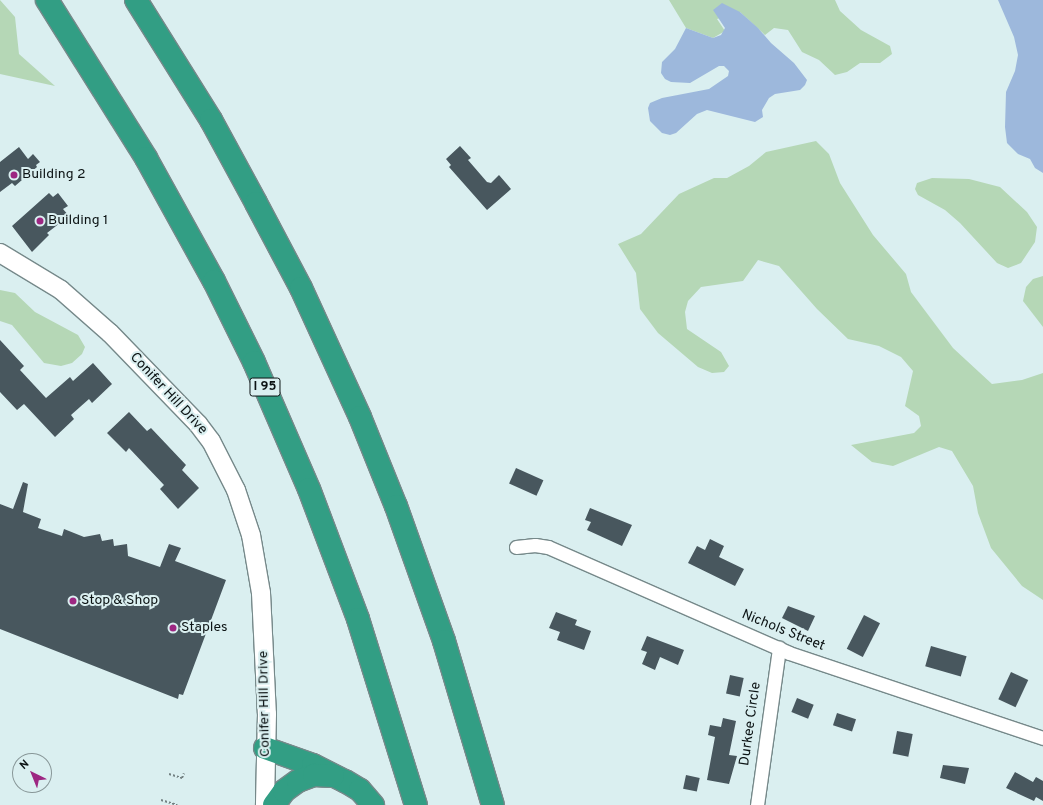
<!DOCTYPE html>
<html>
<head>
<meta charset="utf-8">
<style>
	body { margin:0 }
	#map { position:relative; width:1043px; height:805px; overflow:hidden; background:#daeff0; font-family:Overpass,sans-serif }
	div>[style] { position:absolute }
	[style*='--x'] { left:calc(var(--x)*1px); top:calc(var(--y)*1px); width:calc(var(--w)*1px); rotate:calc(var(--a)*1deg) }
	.green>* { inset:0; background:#b5d7b6 }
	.water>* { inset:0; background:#9db8dc }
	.building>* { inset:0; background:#48575e; transform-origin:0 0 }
	.path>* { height:2px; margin-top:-1px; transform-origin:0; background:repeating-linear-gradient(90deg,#738182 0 2px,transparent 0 4px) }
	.roads { filter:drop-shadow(1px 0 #76898a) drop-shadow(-1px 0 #76898a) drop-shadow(0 1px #76898a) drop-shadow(0 -1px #76898a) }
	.street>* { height:13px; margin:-6.5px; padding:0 6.5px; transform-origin:6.5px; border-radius:6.5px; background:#fff }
	.secondary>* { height:18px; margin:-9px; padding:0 9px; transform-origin:9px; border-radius:9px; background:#fff }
	.highway>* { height:22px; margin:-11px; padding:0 11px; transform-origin:11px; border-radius:11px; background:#329e84 }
	.dots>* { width:11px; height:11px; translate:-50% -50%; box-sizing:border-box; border:2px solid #daeff0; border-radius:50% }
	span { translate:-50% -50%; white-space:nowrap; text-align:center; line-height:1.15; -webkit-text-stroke:4px #daeff0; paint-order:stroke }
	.shield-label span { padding:1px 3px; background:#daeff0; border:1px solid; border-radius:3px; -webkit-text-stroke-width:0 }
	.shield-label { font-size:13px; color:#0c1314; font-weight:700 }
	.poi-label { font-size:14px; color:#0c1314 }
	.left { translate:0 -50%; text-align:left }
	.street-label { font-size:14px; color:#0c1314 }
	.north { position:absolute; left:12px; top:753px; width:40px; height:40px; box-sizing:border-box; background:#daeff0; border:1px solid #889798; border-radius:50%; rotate:317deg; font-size:11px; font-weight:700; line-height:16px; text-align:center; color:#0c1314 }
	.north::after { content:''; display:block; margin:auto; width:14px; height:18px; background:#9d2782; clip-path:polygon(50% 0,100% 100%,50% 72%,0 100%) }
</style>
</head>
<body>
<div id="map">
	<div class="green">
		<i style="clip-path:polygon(0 0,15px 17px,19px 54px,55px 86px,0 74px)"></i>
		<i style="clip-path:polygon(669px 0,835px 0,840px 11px,861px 30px,890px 46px,892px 54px,880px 63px,860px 63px,847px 72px,835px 75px,819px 60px,802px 52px,788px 30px,774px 28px,765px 35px,740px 12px,717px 19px,725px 31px,713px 38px,686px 28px)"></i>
		<i style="clip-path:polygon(816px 141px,829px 154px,840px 183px,873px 235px,906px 274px,911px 292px,953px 348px,992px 384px,1022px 380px,1043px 373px,1043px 600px,1022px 586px,991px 548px,978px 513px,973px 486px,952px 451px,939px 447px,893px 466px,872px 462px,851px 445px,914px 433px,921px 426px,919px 416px,905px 406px,913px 371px,901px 357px,879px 346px,848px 339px,817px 309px,779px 266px,758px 260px,743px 281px,701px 287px,688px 301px,685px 312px,687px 329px,721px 352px,729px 366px,724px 372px,712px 373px,698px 367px,658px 333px,640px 309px,636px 273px,618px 244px,641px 234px,679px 194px,714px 178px,727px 178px,749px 166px,766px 152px)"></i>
		<i style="clip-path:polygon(932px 178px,969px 179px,1000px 187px,1027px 212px,1037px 227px,1035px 242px,1021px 263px,1008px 268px,997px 263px,960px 223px,945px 210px,918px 195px,915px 189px,917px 183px)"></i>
		<i style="clip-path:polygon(1043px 276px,1043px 327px,1023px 301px,1026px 287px,1033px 279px)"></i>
		<i style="clip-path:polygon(0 290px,15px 293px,35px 312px,78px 335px,85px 347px,82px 354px,72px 363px,61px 366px,44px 363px,12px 325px,0 321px)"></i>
	</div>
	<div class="water">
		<i style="clip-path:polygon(998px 0,1043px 0,1043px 173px,1035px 168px,1030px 159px,1018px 154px,1007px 143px,1005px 127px,1006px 92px,1015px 71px,1018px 55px,1014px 37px)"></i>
		<i style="clip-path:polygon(722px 3px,740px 12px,758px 28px,771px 43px,794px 63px,807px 80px,805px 85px,800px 90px,775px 94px,769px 98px,762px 110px,763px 117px,755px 122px,707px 110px,697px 114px,676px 133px,670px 135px,662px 133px,650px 121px,648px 108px,650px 103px,662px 98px,709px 89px,728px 76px,729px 71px,724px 66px,719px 66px,690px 83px,671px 82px,665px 79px,661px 73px,662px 62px,675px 49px,686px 28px,713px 38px,721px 35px,725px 28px,713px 10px)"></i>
	</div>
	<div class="building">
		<i style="clip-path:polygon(460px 146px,471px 158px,468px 160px,487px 182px,491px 183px,499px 175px,511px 189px,487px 210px,449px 167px,451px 165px,446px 159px)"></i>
		<i style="clip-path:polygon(19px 147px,28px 159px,33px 154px,40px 162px,36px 165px,37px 167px,15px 186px,12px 183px,0 192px,0 162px)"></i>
		<i style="clip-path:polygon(49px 193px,53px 197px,58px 193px,68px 206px,63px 209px,69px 216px,47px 233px,49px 235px,32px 252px,12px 226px)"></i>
		<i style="clip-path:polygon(0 340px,24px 366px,20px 370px,46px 398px,70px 377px,73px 381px,93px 363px,112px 384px,92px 403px,89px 399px,71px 415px,74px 419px,55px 437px,24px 404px,17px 410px,0 392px)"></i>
		<i style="clip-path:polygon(129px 412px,147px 431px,151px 428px,186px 465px,182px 470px,199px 488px,178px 509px,160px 489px,164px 485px,129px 448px,126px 452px,107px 433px)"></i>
		<i style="left:516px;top:468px;width:30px;height:17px;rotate:24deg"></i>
		<i style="clip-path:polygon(23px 482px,28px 484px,23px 512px,41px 519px,38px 528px,62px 536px,64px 529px,84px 537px,100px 534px,102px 541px,113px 539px,114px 546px,127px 544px,128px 556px,160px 567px,169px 544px,181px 548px,175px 561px,226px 580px,183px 695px,179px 694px,178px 699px,0 629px,0 504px,13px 509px)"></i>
		<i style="clip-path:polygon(590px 508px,632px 525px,622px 546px,587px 530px,591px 522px,585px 520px)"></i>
		<i style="clip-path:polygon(710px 539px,724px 546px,719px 557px,744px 569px,735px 586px,688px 563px,697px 546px,705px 550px)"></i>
		<i style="clip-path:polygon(788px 606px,815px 616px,808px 631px,782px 618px)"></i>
		<i style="clip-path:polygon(556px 612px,577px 620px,575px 625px,591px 631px,584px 650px,557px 640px,560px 632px,549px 628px)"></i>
		<i style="left:864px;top:615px;width:18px;height:38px;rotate:27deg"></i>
		<i style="clip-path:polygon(647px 636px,684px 650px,678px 665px,660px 657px,655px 670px,642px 664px,647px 652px,641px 650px)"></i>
		<i style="left:931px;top:646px;width:37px;height:21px;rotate:16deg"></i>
		<i style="left:1011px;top:672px;width:19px;height:30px;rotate:25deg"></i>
		<i style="left:730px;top:675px;width:14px;height:19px;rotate:12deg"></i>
		<i style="left:797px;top:698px;width:18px;height:15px;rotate:22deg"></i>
		<i style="left:837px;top:713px;width:20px;height:13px;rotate:18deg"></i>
		<i style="clip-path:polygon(723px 718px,736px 721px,729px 755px,737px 756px,729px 784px,707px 780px,715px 737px,708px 735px,710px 725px,721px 727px)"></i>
		<i style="left:897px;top:731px;width:16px;height:23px;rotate:11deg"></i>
		<i style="clip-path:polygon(943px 765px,969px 768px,965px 784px,940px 778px)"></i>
		<i style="clip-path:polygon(1015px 772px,1033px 782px,1036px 777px,1043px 781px,1043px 801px,1036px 797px,1034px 801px,1006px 788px)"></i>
		<i style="left:686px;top:775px;width:14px;height:14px;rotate:12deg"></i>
	</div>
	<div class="path">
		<i style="--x:169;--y:774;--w:14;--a:17"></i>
		<i style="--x:182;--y:778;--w:5;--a:-68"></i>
		<i style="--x:161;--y:800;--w:17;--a:17"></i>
	</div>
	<div class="roads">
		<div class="street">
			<i style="--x:516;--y:547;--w:19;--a:-6"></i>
			<i style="--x:535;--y:545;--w:13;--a:9"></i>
			<i style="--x:548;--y:547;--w:263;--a:23.7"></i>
			<i style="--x:789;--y:653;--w:268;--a:18.5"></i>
			<i style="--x:757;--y:805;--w:159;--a:-82"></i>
		</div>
		<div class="secondary">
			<i style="--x:0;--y:253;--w:71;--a:31.2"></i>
			<i style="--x:61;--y:290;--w:65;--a:41.3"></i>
			<i style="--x:110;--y:333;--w:127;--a:46"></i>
			<i style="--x:198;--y:424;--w:21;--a:53"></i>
			<i style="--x:211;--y:441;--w:55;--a:63"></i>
			<i style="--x:236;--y:490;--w:47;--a:71.6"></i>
			<i style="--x:251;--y:535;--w:59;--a:80.2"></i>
			<i style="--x:261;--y:593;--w:121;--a:87.2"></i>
			<i style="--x:267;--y:714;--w:91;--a:91.3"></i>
		</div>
		<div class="highway">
			<i style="--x:47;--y:0;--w:186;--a:57.9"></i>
			<i style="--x:146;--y:158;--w:141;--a:61.1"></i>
			<i style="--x:214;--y:281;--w:90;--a:63.7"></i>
			<i style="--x:254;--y:362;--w:138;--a:66.6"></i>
			<i style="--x:309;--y:489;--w:139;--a:69.3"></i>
			<i style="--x:358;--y:619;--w:195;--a:72.7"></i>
			<i style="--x:136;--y:0;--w:142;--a:58"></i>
			<i style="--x:211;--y:120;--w:94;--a:61.5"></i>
			<i style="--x:256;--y:203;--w:96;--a:62.1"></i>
			<i style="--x:301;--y:288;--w:142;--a:65.4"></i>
			<i style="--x:360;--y:417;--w:96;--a:68"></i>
			<i style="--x:396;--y:506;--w:143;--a:70.4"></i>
			<i style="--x:444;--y:641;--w:171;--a:73.4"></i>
			<i style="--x:265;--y:748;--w:51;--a:19.5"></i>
			<i style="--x:313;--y:765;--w:36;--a:27"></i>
			<i style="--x:345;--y:781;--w:17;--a:31"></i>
			<i style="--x:360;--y:790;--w:20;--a:49"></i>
			<i style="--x:274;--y:805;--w:17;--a:-54"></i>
			<i style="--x:284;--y:791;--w:17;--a:-36"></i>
			<i style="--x:298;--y:781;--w:17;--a:-21"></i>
			<i style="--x:314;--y:775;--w:19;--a:3"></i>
		</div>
	</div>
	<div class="dots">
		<i style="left:14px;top:175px;background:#9d2782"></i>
		<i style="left:40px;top:221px;background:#9d2782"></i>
		<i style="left:73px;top:601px;background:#9d2782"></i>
		<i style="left:173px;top:628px;background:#9d2782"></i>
	</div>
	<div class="shield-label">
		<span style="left:265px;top:387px">I 95</span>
	</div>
	<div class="poi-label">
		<span class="left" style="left:22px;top:175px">Building 2</span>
		<span class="left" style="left:48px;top:221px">Building 1</span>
		<span class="left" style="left:81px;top:601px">Stop &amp; Shop</span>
		<span class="left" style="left:181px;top:628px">Staples</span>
	</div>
	<div class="street-label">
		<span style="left:168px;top:394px;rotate:47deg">Conifer Hill Drive</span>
		<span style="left:783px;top:631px;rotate:22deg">Nichols Street</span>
		<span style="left:265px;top:704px;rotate:-91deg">Conifer Hill Drive</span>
		<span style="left:751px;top:724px;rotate:-82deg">Durkee Circle</span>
	</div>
	<div class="north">N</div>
</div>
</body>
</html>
